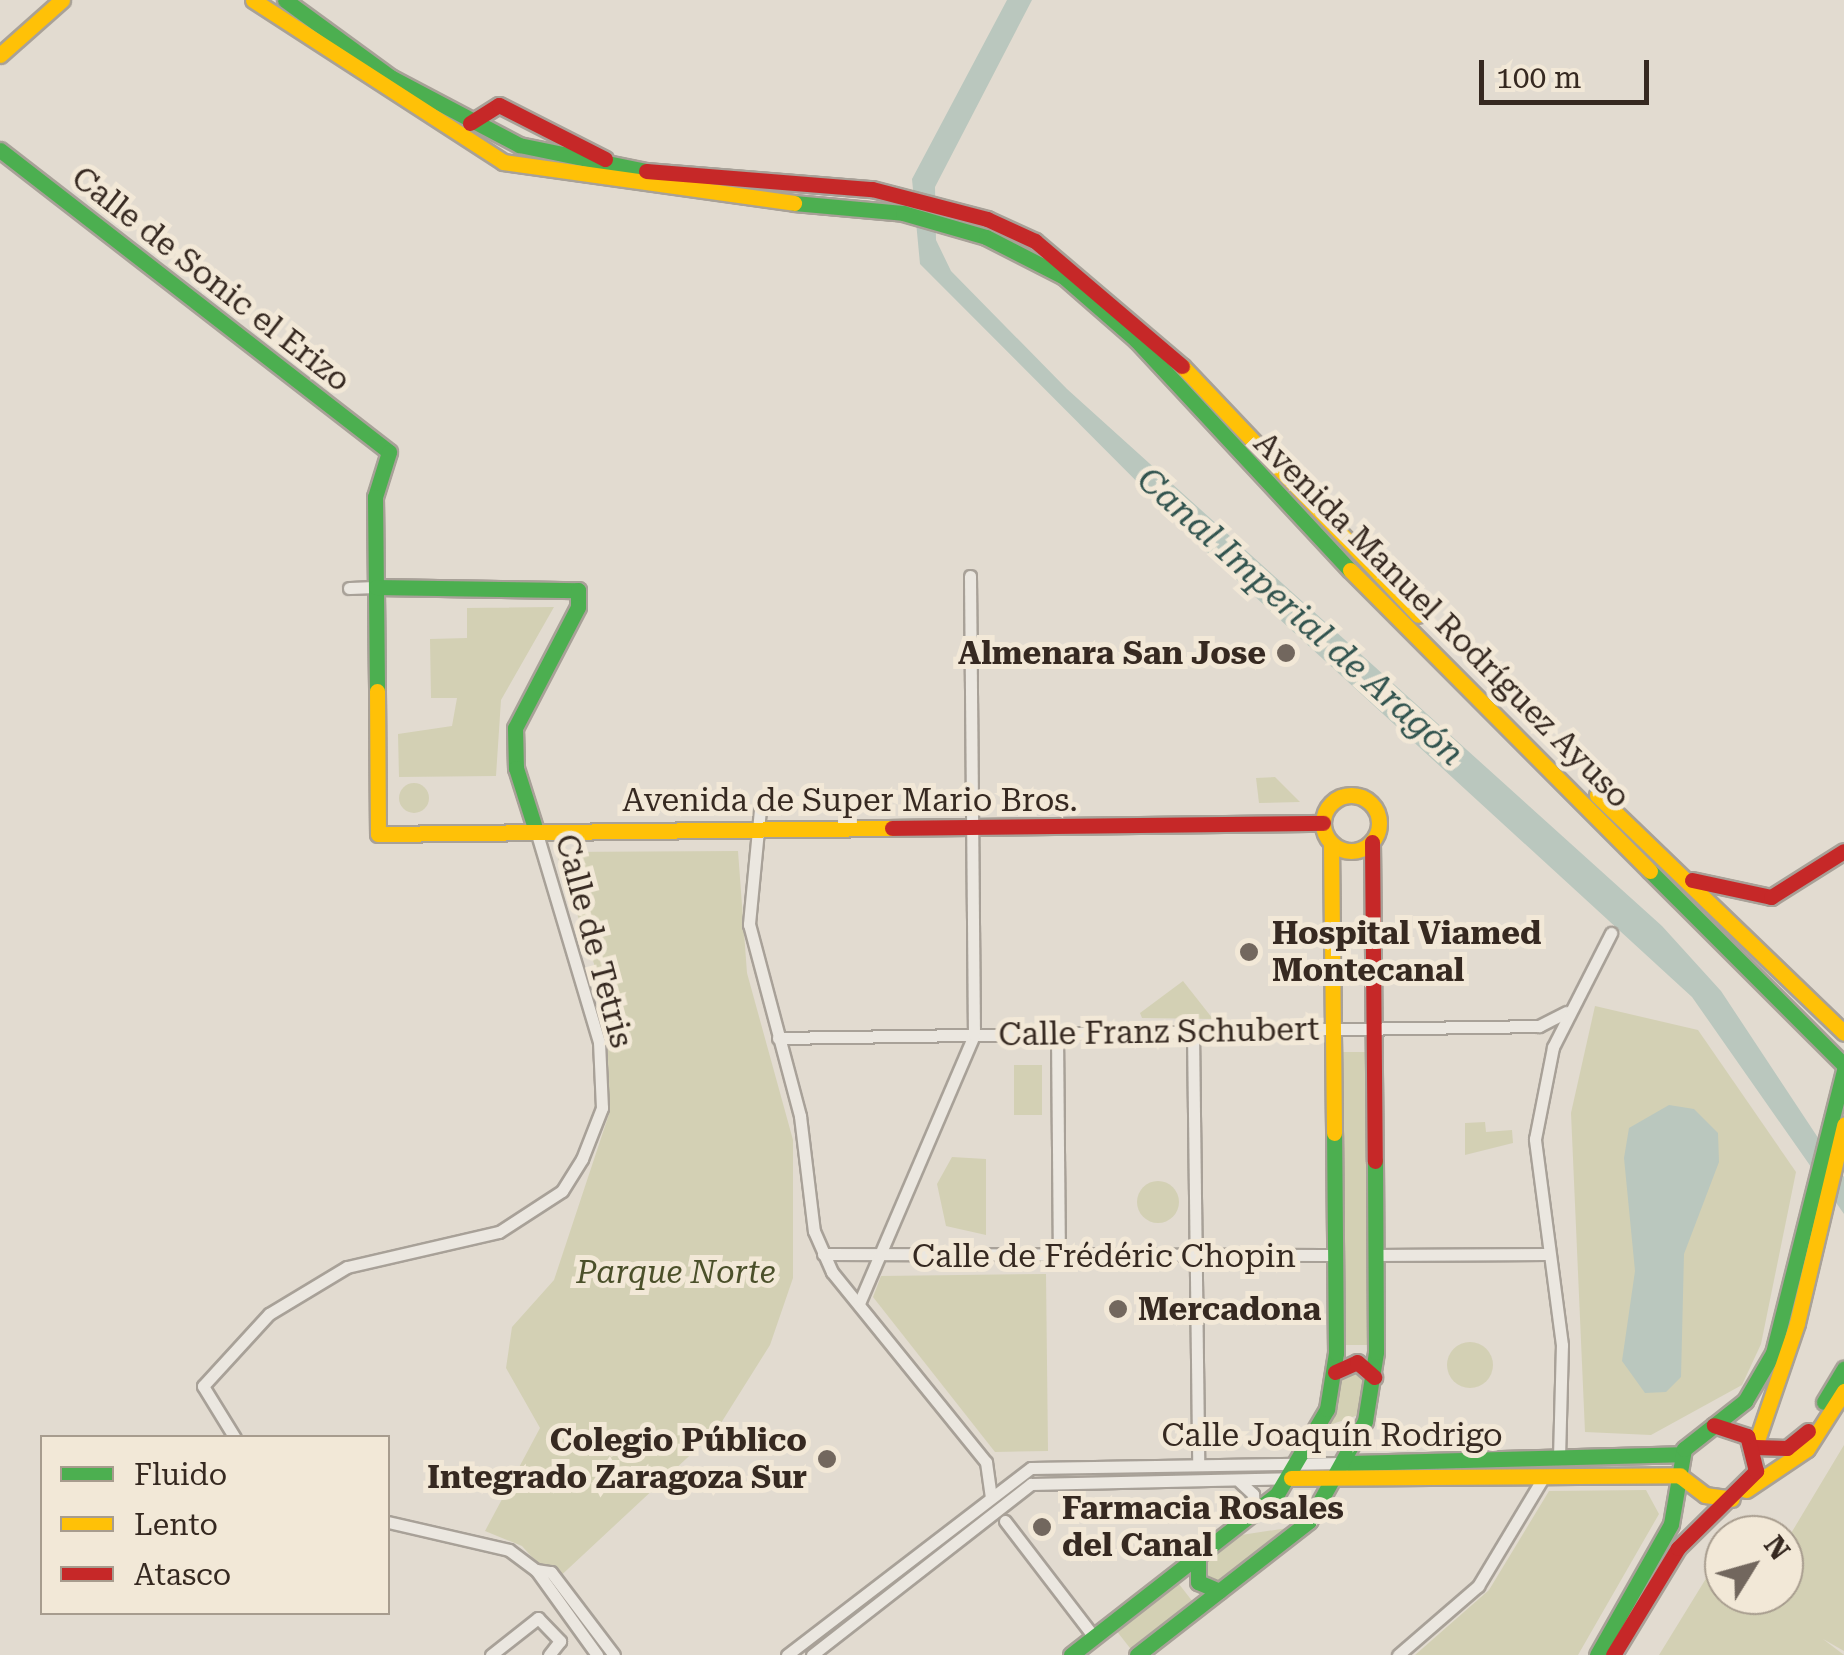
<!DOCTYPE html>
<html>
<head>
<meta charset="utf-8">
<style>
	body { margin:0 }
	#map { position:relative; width:1844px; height:1655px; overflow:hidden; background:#e2dbd0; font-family:"Roboto Serif",serif }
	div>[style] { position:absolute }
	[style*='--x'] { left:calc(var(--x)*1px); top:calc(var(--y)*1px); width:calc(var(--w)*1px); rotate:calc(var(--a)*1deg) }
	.green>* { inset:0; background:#d3d0b4; transform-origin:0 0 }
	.round { border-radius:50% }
	.water>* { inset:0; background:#bac7be }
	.roads { filter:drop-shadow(2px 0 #a8a198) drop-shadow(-2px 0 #a8a198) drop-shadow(0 2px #a8a198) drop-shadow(0 -2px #a8a198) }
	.street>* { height:11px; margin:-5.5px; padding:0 5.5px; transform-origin:5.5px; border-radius:5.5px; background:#ebe7e0 }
	.fast>* { height:15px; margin:-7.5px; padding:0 7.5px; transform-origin:7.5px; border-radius:7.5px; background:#4caf50 }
	.slow>* { height:15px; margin:-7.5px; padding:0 7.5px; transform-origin:7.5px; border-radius:7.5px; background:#ffc107 }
	.slow>.ring { margin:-7.5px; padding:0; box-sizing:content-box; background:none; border:15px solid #ffc107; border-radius:50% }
	.jam>* { height:15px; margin:-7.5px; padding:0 7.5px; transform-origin:7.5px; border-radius:7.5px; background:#c62828 }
	.dots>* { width:28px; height:28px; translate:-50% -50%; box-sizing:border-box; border:5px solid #f2e8d7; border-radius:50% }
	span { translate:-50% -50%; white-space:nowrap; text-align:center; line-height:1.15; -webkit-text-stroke:10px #f2e8d7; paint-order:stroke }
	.street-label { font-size:32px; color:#362921 }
	.poi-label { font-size:32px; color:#362921; font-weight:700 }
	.right { translate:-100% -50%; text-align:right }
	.left { translate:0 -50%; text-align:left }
	.park-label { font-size:32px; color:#4b502a; font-style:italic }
	.water-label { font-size:35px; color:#32544f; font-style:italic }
	.legend { position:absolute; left:40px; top:1435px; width:350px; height:180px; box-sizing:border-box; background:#f2e8d7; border:2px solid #a79c8e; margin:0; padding:12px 18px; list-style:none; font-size:30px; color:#362921 }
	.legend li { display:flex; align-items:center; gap:20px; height:50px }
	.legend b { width:50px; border:2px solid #a79c8e }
	.north { position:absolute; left:1704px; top:1515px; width:100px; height:100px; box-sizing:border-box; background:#f2e8d7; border:2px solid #a79c8e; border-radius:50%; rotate:53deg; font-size:28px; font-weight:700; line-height:40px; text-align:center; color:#362921 }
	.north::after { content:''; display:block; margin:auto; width:35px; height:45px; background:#72675e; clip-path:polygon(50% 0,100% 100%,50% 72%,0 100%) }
	.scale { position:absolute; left:1479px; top:60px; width:170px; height:45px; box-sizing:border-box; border:5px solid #362921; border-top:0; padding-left:12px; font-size:30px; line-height:35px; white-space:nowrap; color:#362921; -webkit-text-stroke:8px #f2e8d7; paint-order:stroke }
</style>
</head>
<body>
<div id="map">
	<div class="green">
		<i style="clip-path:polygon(554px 607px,501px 700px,496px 776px,399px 777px,398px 734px,452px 726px,457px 698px,431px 698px,430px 639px,467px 638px,467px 608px)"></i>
		<i style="clip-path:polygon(1275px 777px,1300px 802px,1259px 803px,1256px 778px)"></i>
		<i class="round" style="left:399px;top:783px;width:30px;height:30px"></i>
		<i style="clip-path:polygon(738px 851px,747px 973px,793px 1140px,793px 1278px,770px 1345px,716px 1431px,554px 1582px,522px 1546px,485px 1531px,540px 1428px,506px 1368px,512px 1327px,554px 1280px,609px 1114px,607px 1002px,556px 852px)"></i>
		<i style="clip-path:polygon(1183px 981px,1213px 1019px,1142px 1018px,1140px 1013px)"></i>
		<i style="clip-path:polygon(1595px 1006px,1698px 1030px,1796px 1172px,1761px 1344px,1742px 1385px,1651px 1435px,1585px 1432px,1571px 1113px)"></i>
		<i style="left:1337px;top:1052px;width:31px;height:293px"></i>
		<i style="left:1014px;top:1065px;width:28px;height:50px"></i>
		<i style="clip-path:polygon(1485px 1122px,1486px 1132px,1512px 1130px,1513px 1143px,1465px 1155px,1465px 1123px)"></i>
		<i style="clip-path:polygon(952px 1157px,986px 1159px,986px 1235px,946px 1226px,937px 1184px)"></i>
		<i class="round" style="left:1137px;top:1181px;width:42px;height:42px"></i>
		<i style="clip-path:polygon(1046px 1274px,1048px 1451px,995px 1452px,873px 1297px,881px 1276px)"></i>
		<i class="round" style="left:1447px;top:1342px;width:46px;height:46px"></i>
		<i style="clip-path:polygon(1348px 1365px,1367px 1372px,1364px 1413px,1324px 1427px)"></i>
		<i style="clip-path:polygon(1844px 1445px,1844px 1651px,1823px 1639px,1844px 1655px,1659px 1655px,1710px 1572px,1724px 1571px,1724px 1595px,1784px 1595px,1784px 1545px)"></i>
		<i style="clip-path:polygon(1646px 1490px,1659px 1514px,1578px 1655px,1415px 1655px,1489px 1590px,1549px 1491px)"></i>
		<i style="clip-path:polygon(1294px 1527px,1223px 1583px,1209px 1585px,1198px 1562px,1228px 1537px)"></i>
		<i style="left:1175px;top:1579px;width:33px;height:78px;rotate:52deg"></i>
	</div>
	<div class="water">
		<i style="clip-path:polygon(1007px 0,1032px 0,935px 187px,936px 240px,951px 271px,1067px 389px,1662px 926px,1721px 991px,1844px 1177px,1844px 1214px,1692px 997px,1216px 561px,920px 264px,912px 179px)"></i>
		<i style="clip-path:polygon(1669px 1105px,1694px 1109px,1718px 1133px,1719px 1162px,1684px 1254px,1681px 1377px,1666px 1392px,1645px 1393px,1622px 1361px,1635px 1271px,1624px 1158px,1629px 1128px)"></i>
	</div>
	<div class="roads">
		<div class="street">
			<i style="--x:349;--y:588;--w:27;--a:-2"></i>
			<i style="--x:761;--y:799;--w:126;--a:95.5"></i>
			<i style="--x:749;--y:924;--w:199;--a:75.1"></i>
			<i style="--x:800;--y:1116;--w:116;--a:83.1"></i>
			<i style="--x:814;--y:1231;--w:45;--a:66.3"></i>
			<i style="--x:832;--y:1272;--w:245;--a:51"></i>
			<i style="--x:986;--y:1462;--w:34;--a:82"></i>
			<i style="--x:1193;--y:1032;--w:431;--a:89.3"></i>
			<i style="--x:1057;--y:1034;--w:223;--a:89.5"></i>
			<i style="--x:778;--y:1038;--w:761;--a:-0.9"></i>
			<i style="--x:1539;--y:1026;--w:31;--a:-27"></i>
			<i style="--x:823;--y:1254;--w:511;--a:0.11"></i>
			<i style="--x:1375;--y:1255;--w:172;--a:-0.3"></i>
			<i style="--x:860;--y:1301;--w:289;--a:-66.8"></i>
			<i style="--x:974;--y:1035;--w:459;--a:-90.5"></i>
			<i style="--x:235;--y:1438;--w:61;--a:-121.6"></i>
			<i style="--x:203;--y:1386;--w:98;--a:-47.5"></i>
			<i style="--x:269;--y:1314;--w:91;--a:-31.1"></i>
			<i style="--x:347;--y:1267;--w:156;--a:-13"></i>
			<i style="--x:499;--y:1232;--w:75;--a:-33.1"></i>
			<i style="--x:562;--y:1191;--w:38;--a:-58"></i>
			<i style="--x:582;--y:1159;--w:55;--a:-68.6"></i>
			<i style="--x:602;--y:1108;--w:66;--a:-92.6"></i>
			<i style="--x:599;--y:1042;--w:220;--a:-106.6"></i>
			<i style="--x:1559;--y:1458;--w:113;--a:-88.5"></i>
			<i style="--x:1562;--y:1345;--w:208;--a:-97.5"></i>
			<i style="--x:1535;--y:1139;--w:94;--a:-78.9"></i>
			<i style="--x:1553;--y:1047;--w:128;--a:-63"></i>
			<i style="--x:1240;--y:1482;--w:18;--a:43"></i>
			<i style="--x:1253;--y:1494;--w:19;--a:87"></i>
			<i style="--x:1005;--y:1521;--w:146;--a:52.5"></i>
			<i style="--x:388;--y:1522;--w:124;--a:13"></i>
			<i style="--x:509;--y:1550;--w:34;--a:37"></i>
			<i style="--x:536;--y:1570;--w:105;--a:54.3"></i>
			<i style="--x:536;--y:1570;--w:15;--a:8"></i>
			<i style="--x:551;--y:1572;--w:104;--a:52.8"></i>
			<i style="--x:491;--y:1655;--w:60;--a:-38.2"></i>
			<i style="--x:538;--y:1618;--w:32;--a:46"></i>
			<i style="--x:560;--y:1641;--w:18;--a:128"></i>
			<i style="--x:787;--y:1655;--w:307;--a:-37.5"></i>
			<i style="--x:1031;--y:1468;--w:313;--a:-0.9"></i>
			<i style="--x:812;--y:1655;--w:278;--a:-38"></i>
			<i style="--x:1031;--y:1484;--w:258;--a:-1.3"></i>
			<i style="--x:1398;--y:1655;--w:106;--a:-40.8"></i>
			<i style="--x:1478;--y:1586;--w:128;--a:-59"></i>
		</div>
		<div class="fast">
			<i style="--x:285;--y:0;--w:132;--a:36.1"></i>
			<i style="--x:392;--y:78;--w:144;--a:27.8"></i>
			<i style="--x:519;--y:145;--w:130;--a:11.6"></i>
			<i style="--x:0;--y:150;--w:492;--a:37.8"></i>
			<i style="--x:389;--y:452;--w:47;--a:107.3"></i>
			<i style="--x:375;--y:497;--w:194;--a:89.4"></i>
			<i style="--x:794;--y:203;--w:109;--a:5.2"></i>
			<i style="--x:903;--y:213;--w:86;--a:16.1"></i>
			<i style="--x:986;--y:237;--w:88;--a:27.1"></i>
			<i style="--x:1064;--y:277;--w:96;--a:41.2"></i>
			<i style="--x:1136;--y:340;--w:314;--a:47.1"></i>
			<i style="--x:376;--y:587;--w:202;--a:0.9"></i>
			<i style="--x:578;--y:590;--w:17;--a:90"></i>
			<i style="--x:578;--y:607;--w:136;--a:117.5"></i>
			<i style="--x:515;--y:728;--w:40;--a:88.6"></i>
			<i style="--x:516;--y:768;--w:66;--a:72.4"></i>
			<i style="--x:1650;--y:871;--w:274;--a:45"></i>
			<i style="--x:1824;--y:1402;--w:39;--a:-59"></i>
			<i style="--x:1348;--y:1463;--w:334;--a:-1.5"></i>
			<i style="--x:1198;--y:1557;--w:25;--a:90"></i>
			<i style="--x:1198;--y:1582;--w:23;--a:23"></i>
			<i style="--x:1071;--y:1655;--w:261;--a:-38"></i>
			<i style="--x:1277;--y:1494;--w:99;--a:-59.5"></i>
			<i style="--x:1327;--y:1409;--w:57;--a:-80.9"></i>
			<i style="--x:1336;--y:1353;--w:220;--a:-90.5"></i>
			<i style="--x:1137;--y:1655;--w:218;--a:-37.9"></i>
			<i style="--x:1309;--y:1521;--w:115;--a:-60.8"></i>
			<i style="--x:1365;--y:1421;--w:70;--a:-80.9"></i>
			<i style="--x:1376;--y:1352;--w:191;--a:-90.3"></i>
			<i style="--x:1597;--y:1655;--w:150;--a:-60.5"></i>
			<i style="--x:1671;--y:1524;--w:76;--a:-80.2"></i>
			<i style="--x:1684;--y:1449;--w:78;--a:-38.2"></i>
			<i style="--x:1745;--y:1401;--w:56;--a:-59.7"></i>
			<i style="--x:1773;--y:1353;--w:292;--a:-75.9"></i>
		</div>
		<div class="slow">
			<i style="--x:253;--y:0;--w:298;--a:32.9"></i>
			<i style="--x:503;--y:162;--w:294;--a:8"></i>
			<i style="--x:0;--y:55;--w:83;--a:-41.6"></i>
			<i style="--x:1182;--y:366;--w:343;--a:46.5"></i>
			<i style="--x:1350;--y:570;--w:425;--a:45.1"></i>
			<i style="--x:377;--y:691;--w:143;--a:89.6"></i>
			<i style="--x:378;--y:834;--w:514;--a:-0.67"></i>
			<i class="ring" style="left:1323px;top:795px;width:41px;height:41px"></i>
			<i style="--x:1597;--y:795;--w:343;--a:43.9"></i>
			<i style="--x:1331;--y:843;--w:290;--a:89.4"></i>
			<i style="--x:1755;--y:1446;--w:130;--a:-71.1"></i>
			<i style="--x:1797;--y:1323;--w:204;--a:-76.6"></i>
			<i style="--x:1680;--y:1476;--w:31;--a:37"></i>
			<i style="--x:1705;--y:1495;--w:27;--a:8"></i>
			<i style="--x:1291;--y:1478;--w:389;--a:-0.4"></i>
			<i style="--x:1746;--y:1490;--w:73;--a:-33.9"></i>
			<i style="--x:1807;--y:1449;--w:69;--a:-57.5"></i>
		</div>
		<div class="jam">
			<i style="--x:470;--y:123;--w:34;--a:-32"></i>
			<i style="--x:499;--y:105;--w:119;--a:27"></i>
			<i style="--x:646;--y:171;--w:227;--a:4.6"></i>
			<i style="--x:872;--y:189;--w:119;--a:14.6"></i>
			<i style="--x:987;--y:219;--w:53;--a:24.6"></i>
			<i style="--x:1035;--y:241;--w:193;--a:40.4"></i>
			<i style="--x:892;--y:828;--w:431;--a:-0.7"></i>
			<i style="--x:1372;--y:842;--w:319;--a:89.5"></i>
			<i style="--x:1692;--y:880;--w:81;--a:12.1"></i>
			<i style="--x:1771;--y:897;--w:86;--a:-32.2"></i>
			<i style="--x:1335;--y:1372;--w:24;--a:-24"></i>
			<i style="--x:1357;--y:1362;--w:23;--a:41"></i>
			<i style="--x:1755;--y:1447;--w:32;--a:2"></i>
			<i style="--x:1787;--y:1448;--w:27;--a:-39"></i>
			<i style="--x:1613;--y:1655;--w:125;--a:-58.7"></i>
			<i style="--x:1678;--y:1548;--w:110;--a:-44.6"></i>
			<i style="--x:1756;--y:1471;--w:36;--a:-104"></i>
			<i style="--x:1747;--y:1436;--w:35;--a:-162"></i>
		</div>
	</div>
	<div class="dots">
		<i style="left:1286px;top:653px;background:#72675e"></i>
		<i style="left:1249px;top:952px;background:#72675e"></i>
		<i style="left:1118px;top:1309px;background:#72675e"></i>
		<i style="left:827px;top:1459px;background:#72675e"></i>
		<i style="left:1042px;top:1527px;background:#72675e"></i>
	</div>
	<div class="street-label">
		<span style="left:211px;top:279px;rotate:38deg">Calle de Sonic el Erizo</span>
		<span style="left:1442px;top:620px;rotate:45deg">Avenida Manuel Rodríguez Ayuso</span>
		<span style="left:850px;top:800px">Avenida de Super Mario Bros.</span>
		<span style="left:594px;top:941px;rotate:75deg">Calle de Tetris</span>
		<span style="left:1159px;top:1032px;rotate:-1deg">Calle Franz Schubert</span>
		<span style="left:1104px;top:1256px">Calle de Frédéric Chopin</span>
		<span style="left:1332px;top:1435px">Calle Joaquín Rodrigo</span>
	</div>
	<div class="poi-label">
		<span class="right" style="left:1266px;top:653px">Almenara San Jose</span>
		<span class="left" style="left:1272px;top:952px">Hospital Viamed<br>Montecanal</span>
		<span class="left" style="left:1138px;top:1309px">Mercadona</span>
		<span class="right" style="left:807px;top:1459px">Colegio Público<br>Integrado Zaragoza Sur</span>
		<span class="left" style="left:1062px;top:1527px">Farmacia Rosales<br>del Canal</span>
	</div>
	<div class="park-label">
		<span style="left:676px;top:1272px">Parque Norte</span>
	</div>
	<div class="water-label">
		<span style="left:1300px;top:617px;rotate:42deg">Canal Imperial de Aragón</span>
	</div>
	<ul class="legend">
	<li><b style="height:12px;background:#4caf50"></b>Fluido</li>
	<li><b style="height:12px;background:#ffc107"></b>Lento</li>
	<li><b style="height:12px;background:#c62828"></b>Atasco</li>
	</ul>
	<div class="north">N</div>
	<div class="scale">100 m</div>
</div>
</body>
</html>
